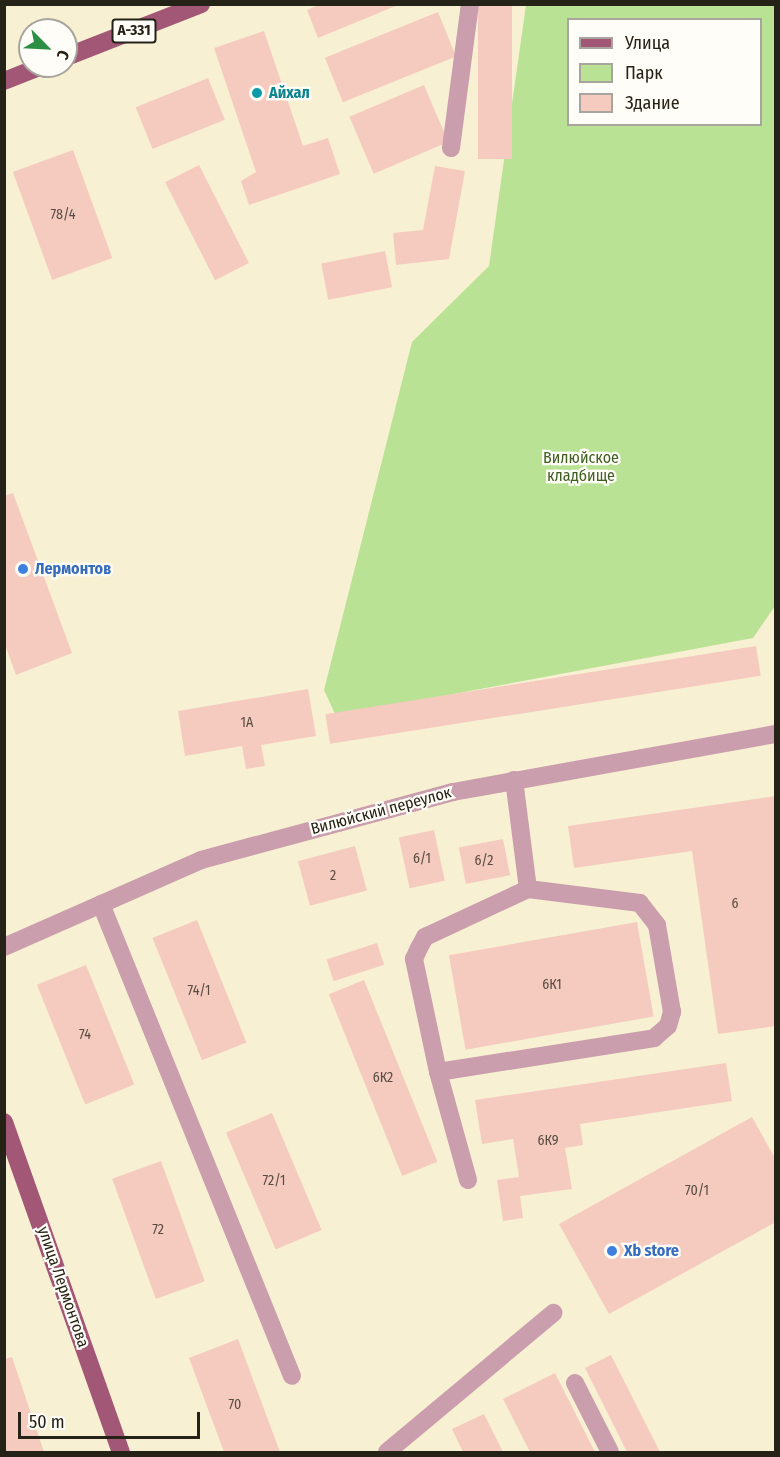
<!DOCTYPE html>
<html>
<head>
<meta charset="utf-8">
<style>
	body { margin:0 }
	#map { position:relative; width:780px; height:1457px; overflow:hidden; background:#f8f0d3; font-family:"Fira Sans Condensed",sans-serif }
	div>[style] { position:absolute }
	[style*='--x'] { left:calc(var(--x)*1px); top:calc(var(--y)*1px); width:calc(var(--w)*1px); rotate:calc(var(--a)*1deg) }
	.green>* { inset:0; background:#bae295 }
	.building>* { inset:0; background:#f5cbc0; transform-origin:0 0 }
	.minor>* { height:18px; margin:-9px; padding:0 9px; transform-origin:9px; border-radius:9px; background:#ca9ead }
	.major>* { height:18px; margin:-9px; padding:0 9px; transform-origin:9px; border-radius:9px; background:#a35776 }
	.dots>* { width:16px; height:16px; translate:-50% -50%; box-sizing:border-box; border:3px solid #fffdf8; border-radius:50% }
	span { translate:-50% -50%; white-space:nowrap; text-align:center; line-height:1.15; -webkit-text-stroke:4.5px #fffdf8; paint-order:stroke }
	.number-label { font-size:14px; color:#594c41 }
	.number-label span { -webkit-text-stroke-width:0 }
	.shield-label span { padding:2px 4px; background:#fffdf8; border:2px solid; border-radius:4px; -webkit-text-stroke-width:0 }
	.shield-label { font-size:15px; color:#252217; font-weight:700 }
	.culture-label { font-size:16px; color:#0d838f; font-weight:700 }
	.left { translate:0 -50%; text-align:left }
	.park-label { font-size:16px; color:#425f23 }
	.shop-label { font-size:16px; color:#366cbe; font-weight:700 }
	.street-label { font-size:16px; color:#252217 }
	.frame { position:absolute; inset:0; border:6px solid #252217; pointer-events:none }
	.legend { position:absolute; left:567px; top:18px; width:195px; height:108px; box-sizing:border-box; background:#fffdf8; border:2px solid #a8a59e; margin:0; padding:8px 10px; list-style:none; font-size:18px; color:#252217 }
	.legend li { display:flex; align-items:center; gap:12px; height:30px }
	.legend b { width:30px; border:2px solid #a8a59e }
	.north { position:absolute; left:18px; top:18px; width:60px; height:60px; box-sizing:border-box; background:#fffdf8; border:2px solid #a8a59e; border-radius:50%; rotate:114deg; font-size:16px; font-weight:700; line-height:24px; text-align:center; color:#252217 }
	.north::after { content:''; display:block; margin:auto; width:21px; height:27px; background:#2d8f44; clip-path:polygon(50% 0,100% 100%,50% 72%,0 100%) }
	.scale { position:absolute; left:18px; top:1412px; width:182px; height:27px; box-sizing:border-box; border:3px solid #252217; border-top:0; padding-left:8px; font-size:18px; line-height:21px; white-space:nowrap; color:#252217; -webkit-text-stroke:4px #fffdf8; paint-order:stroke }
</style>
</head>
<body>
<div id="map">
	<div class="green">
		<i style="clip-path:polygon(evenodd,526px 5px,775px 5px,775px 606px,753px 638px,336px 716px,324px 690px,412px 342px,489px 266px,526px 5px,568px 20px,760px 20px,760px 124px,568px 124px,568px 20px)"></i>
	</div>
	<div class="building">
		<i style="clip-path:polygon(320px 4px,398px 4px,398px 5px,318px 38px,307px 10px)"></i>
		<i style="left:478px;top:4px;width:34px;height:155px"></i>
		<i style="left:438px;top:12px;width:48px;height:122px;rotate:68deg"></i>
		<i style="clip-path:polygon(264px 31px,303px 146px,328px 138px,340px 174px,249px 205px,241px 181px,256px 172px,214px 48px)"></i>
		<i style="left:208px;top:78px;width:45px;height:78px;rotate:68deg"></i>
		<i style="left:424px;top:85px;width:62px;height:81px;rotate:67deg"></i>
		<i style="left:73px;top:150px;width:115px;height:64px;rotate:70deg"></i>
		<i style="left:199px;top:165px;width:110px;height:38px;rotate:63deg"></i>
		<i style="clip-path:polygon(435px 166px,465px 171px,449px 259px,396px 265px,393px 233px,423px 230px)"></i>
		<i style="left:385px;top:251px;width:37px;height:65px;rotate:79deg"></i>
		<i style="clip-path:polygon(13px 493px,72px 653px,16px 675px,4px 642px,4px 496px)"></i>
		<i style="left:756px;top:646px;width:30px;height:436px;rotate:81deg"></i>
		<i style="clip-path:polygon(308px 689px,316px 736px,261px 745px,265px 766px,246px 769px,242px 746px,185px 756px,178px 711px)"></i>
		<i style="clip-path:polygon(776px 796px,776px 1026px,718px 1034px,692px 851px,574px 868px,568px 826px)"></i>
		<i style="left:434px;top:830px;width:52px;height:36px;rotate:78deg"></i>
		<i style="left:503px;top:839px;width:37px;height:45px;rotate:79deg"></i>
		<i style="left:355px;top:846px;width:46px;height:59px;rotate:75deg"></i>
		<i style="left:197px;top:920px;width:132px;height:48px;rotate:68deg"></i>
		<i style="left:637px;top:922px;width:96px;height:191px;rotate:80deg"></i>
		<i style="left:377px;top:943px;width:23px;height:53px;rotate:72deg"></i>
		<i style="left:86px;top:965px;width:129px;height:53px;rotate:68deg"></i>
		<i style="left:364px;top:980px;width:196px;height:38px;rotate:68deg"></i>
		<i style="clip-path:polygon(726px 1063px,732px 1101px,580px 1124px,583px 1145px,565px 1148px,572px 1189px,520px 1196px,523px 1218px,503px 1221px,497px 1180px,519px 1177px,513px 1139px,482px 1144px,475px 1100px)"></i>
		<i style="left:272px;top:1113px;width:127px;height:50px;rotate:67deg"></i>
		<i style="clip-path:polygon(752px 1117px,776px 1160px,776px 1222px,609px 1314px,559px 1224px)"></i>
		<i style="left:161px;top:1161px;width:128px;height:52px;rotate:70deg"></i>
		<i style="clip-path:polygon(238px 1339px,280px 1452px,224px 1452px,189px 1358px)"></i>
		<i style="clip-path:polygon(611px 1355px,660px 1452px,627px 1452px,585px 1368px)"></i>
		<i style="clip-path:polygon(12px 1357px,44px 1452px,4px 1452px,4px 1359px)"></i>
		<i style="clip-path:polygon(555px 1373px,595px 1452px,530px 1452px,503px 1399px)"></i>
		<i style="clip-path:polygon(484px 1414px,503px 1452px,463px 1452px,452px 1429px)"></i>
	</div>
	<div class="minor">
		<i style="--x:451;--y:148;--w:145;--a:-82.5"></i>
		<i style="--x:101;--y:904;--w:509;--a:67.97"></i>
		<i style="--x:4;--y:947;--w:215;--a:-23.8"></i>
		<i style="--x:201;--y:860;--w:261;--a:-15.1"></i>
		<i style="--x:453;--y:792;--w:328;--a:-10.2"></i>
		<i style="--x:438;--y:1072;--w:116;--a:-102"></i>
		<i style="--x:414;--y:959;--w:12;--a:-66"></i>
		<i style="--x:419;--y:948;--w:13;--a:-61"></i>
		<i style="--x:425;--y:937;--w:114;--a:-25"></i>
		<i style="--x:468;--y:1180;--w:112;--a:-105.5"></i>
		<i style="--x:438;--y:1072;--w:219;--a:-8.9"></i>
		<i style="--x:654;--y:1038;--w:18;--a:-41"></i>
		<i style="--x:668;--y:1026;--w:15;--a:-74"></i>
		<i style="--x:672;--y:1012;--w:88;--a:-99.8"></i>
		<i style="--x:657;--y:925;--w:28;--a:-128"></i>
		<i style="--x:640;--y:903;--w:113;--a:-172.9"></i>
		<i style="--x:528;--y:889;--w:110;--a:-97.3"></i>
		<i style="--x:575;--y:1383;--w:77;--a:63.1"></i>
		<i style="--x:387;--y:1452;--w:217;--a:-39.9"></i>
	</div>
	<div class="major">
		<i style="--x:66;--y:57;--w:145;--a:-21.4"></i>
		<i style="--x:4;--y:81;--w:41;--a:-21.5"></i>
		<i style="--x:4;--y:1122;--w:350;--a:70.5"></i>
	</div>
	<div class="dots">
		<i style="left:257px;top:93px;background:#0f9aa8"></i>
		<i style="left:23px;top:569px;background:#3f7fe0"></i>
		<i style="left:612px;top:1251px;background:#3f7fe0"></i>
	</div>
	<div class="number-label">
		<span style="left:63px;top:215px">78/4</span>
		<span style="left:247px;top:723px">1А</span>
		<span style="left:422px;top:859px">6/1</span>
		<span style="left:484px;top:861px">6/2</span>
		<span style="left:333px;top:876px">2</span>
		<span style="left:735px;top:904px">6</span>
		<span style="left:552px;top:985px">6К1</span>
		<span style="left:199px;top:991px">74/1</span>
		<span style="left:85px;top:1035px">74</span>
		<span style="left:383px;top:1078px">6К2</span>
		<span style="left:548px;top:1141px">6К9</span>
		<span style="left:274px;top:1181px">72/1</span>
		<span style="left:697px;top:1191px">70/1</span>
		<span style="left:158px;top:1230px">72</span>
		<span style="left:235px;top:1405px">70</span>
	</div>
	<div class="shield-label">
		<span style="left:134px;top:31px">А-331</span>
	</div>
	<div class="culture-label">
		<span class="left" style="left:269px;top:93px">Айхал</span>
	</div>
	<div class="park-label">
		<span style="left:581px;top:467px">Вилюйское<br>кладбище</span>
	</div>
	<div class="shop-label">
		<span class="left" style="left:35px;top:569px">Лермонтов</span>
		<span class="left" style="left:624px;top:1251px">Xb store</span>
	</div>
	<div class="street-label">
		<span style="left:381px;top:811px;rotate:-15deg">Вилюйский переулок</span>
		<span style="left:63px;top:1287px;rotate:71deg">улица Лермонтова</span>
	</div>
	<div class="frame"></div>
	<ul class="legend">
	<li><b style="height:8px;background:#a35776"></b>Улица</li>
	<li><b style="height:16px;background:#bae295"></b>Парк</li>
	<li><b style="height:16px;background:#f5cbc0"></b>Здание</li>
	</ul>
	<div class="north">С</div>
	<div class="scale">50 m</div>
</div>
</body>
</html>
